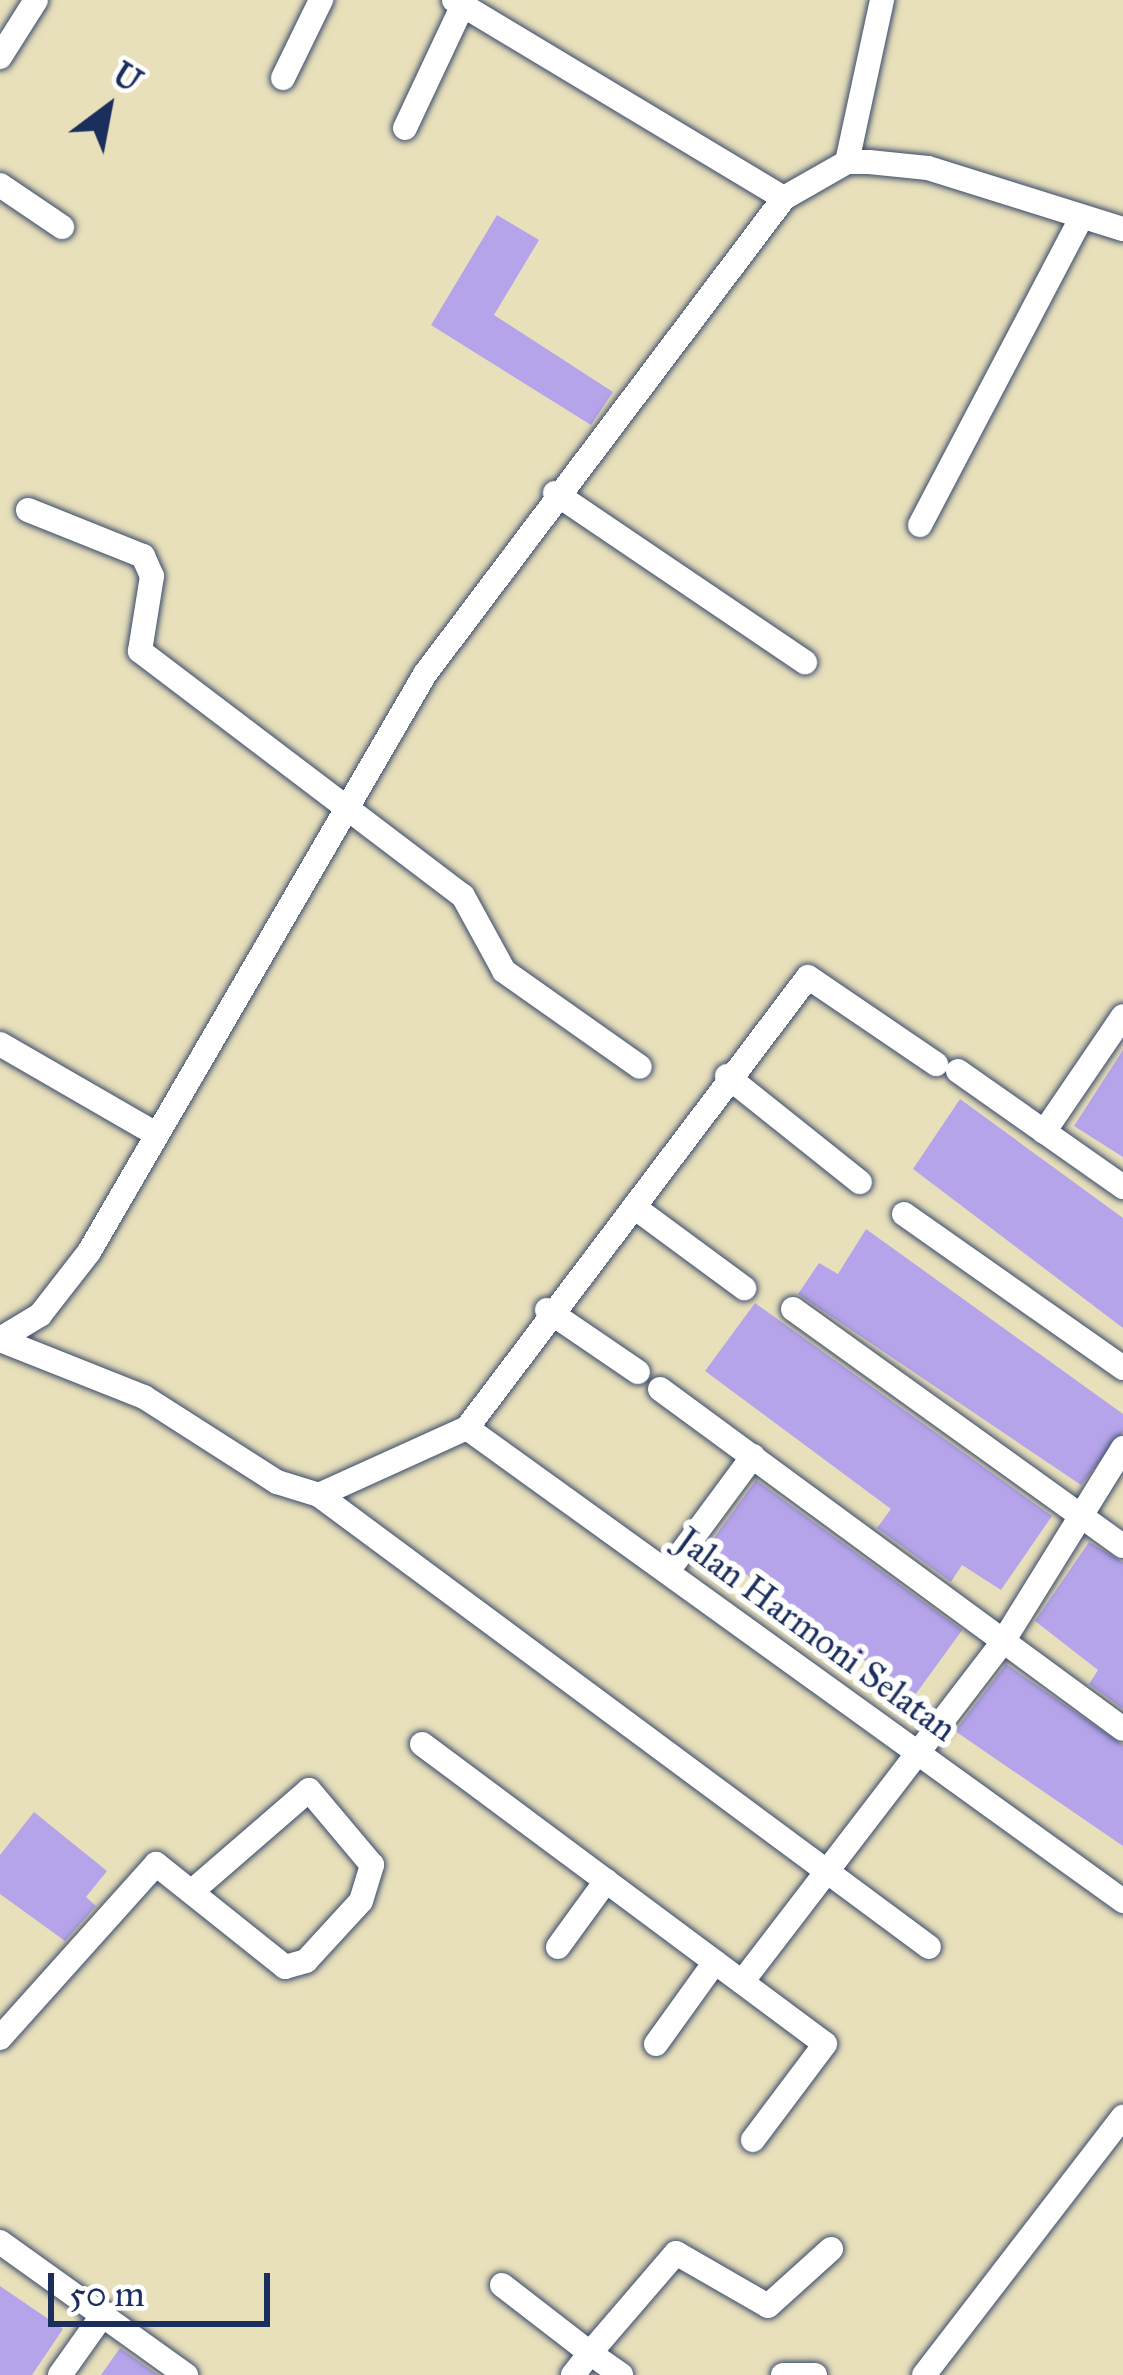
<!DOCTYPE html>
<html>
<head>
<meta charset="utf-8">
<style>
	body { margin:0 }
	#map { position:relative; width:1123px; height:2375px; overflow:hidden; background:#e8e0bb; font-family:"IM FELL Great Primer",serif }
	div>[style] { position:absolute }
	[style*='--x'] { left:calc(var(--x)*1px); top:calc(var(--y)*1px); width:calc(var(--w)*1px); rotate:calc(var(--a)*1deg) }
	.building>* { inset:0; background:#b6a4ea; transform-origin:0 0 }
	.roads { filter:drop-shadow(0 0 3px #3a4a6c) drop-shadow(0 0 3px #3a4a6c) }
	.street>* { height:24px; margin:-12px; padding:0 12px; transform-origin:12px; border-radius:12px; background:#fff }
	span { translate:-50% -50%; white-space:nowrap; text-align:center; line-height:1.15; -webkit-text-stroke:12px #fff; paint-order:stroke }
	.street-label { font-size:36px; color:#1b2f5e }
	.north { position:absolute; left:48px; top:48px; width:120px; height:120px; -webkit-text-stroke:9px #fff; paint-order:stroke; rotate:32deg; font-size:33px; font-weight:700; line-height:48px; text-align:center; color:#1b2f5e }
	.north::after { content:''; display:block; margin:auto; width:42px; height:54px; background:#1b2f5e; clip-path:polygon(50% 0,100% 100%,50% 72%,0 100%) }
	.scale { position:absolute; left:48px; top:2273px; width:222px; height:54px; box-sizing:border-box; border:6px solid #1b2f5e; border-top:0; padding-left:15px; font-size:36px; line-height:42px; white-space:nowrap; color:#1b2f5e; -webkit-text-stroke:9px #fff; paint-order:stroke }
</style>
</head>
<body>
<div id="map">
	<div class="building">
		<div style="clip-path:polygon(497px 215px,539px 240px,494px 315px,613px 392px,591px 425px,431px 325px)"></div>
		<div style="clip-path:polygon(1123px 1050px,1123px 1157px,1074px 1126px)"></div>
		<div style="clip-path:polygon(960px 1099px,1123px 1218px,1123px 1328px,913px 1169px)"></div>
		<div style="clip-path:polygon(866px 1229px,1123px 1414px,1123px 1432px,1081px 1485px,798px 1294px,819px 1263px,838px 1274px)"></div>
		<div style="clip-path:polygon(755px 1303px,1052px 1516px,1001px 1590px,962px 1565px,951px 1582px,877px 1528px,891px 1509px,705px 1371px)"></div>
		<div style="left:756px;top:1480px;width:255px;height:82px;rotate:36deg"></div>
		<div style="clip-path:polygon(1089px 1542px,1123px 1562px,1123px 1709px,1089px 1684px,1098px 1670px,1035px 1621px)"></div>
		<div style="clip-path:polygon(1006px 1664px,1123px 1745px,1123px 1846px,955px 1731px)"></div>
		<div style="clip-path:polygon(34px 1812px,107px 1871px,86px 1897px,96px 1906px,65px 1941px,0 1894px,0 1855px)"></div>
		<div style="clip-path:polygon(0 2286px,63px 2329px,32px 2375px,0 2375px)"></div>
		<div style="clip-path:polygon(120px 2348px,158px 2375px,101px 2375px)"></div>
	</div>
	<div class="roads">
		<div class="street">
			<div style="--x:454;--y:0;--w:385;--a:31"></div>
			<div style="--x:0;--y:57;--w:67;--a:-57.7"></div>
			<div style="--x:283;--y:78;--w:87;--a:-64"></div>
			<div style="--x:405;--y:128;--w:136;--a:-64.8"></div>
			<div style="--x:847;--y:162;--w:166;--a:-77.8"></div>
			<div style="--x:0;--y:185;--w:75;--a:34.1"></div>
			<div style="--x:555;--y:493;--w:302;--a:34.1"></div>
			<div style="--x:28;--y:510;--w:124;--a:21.8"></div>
			<div style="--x:143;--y:556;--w:22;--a:66"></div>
			<div style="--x:152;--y:576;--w:76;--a:99.1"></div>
			<div style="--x:140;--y:651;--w:405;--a:37.2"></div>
			<div style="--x:463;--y:896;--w:85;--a:61.3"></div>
			<div style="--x:504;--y:971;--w:166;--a:35.2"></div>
			<div style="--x:920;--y:525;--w:348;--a:-62.3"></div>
			<div style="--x:0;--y:1044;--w:178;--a:30"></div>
			<div style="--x:958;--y:1071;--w:202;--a:35.1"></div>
			<div style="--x:727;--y:1076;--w:170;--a:38.6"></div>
			<div style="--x:1044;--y:1132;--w:140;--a:-55.7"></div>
			<div style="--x:634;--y:1207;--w:137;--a:36.4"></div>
			<div style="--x:904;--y:1214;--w:268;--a:35.1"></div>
			<div style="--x:793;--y:1309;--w:406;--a:35.7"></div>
			<div style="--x:547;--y:1310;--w:110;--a:34.3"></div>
			<div style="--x:0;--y:1339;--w:47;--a:-31"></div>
			<div style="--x:40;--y:1315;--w:80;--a:-52.1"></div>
			<div style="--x:89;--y:1252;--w:669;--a:-59.83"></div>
			<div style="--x:425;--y:674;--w:596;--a:-52.98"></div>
			<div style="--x:784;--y:198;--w:73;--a:-29.7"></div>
			<div style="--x:847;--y:162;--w:22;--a:0"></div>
			<div style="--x:869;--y:162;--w:59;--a:5.8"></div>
			<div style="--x:928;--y:168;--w:204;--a:17.4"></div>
			<div style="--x:3;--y:1341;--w:152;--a:21.7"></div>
			<div style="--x:144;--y:1397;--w:158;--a:32.6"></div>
			<div style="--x:277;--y:1482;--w:44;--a:17.2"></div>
			<div style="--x:319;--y:1495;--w:759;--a:36.54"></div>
			<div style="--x:660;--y:1389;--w:574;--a:36.29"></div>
			<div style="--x:467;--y:1428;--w:809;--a:35.79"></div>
			<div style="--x:319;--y:1495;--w:162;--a:-24.4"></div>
			<div style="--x:467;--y:1428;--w:565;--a:-52.91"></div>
			<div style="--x:808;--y:977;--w:155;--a:34.2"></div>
			<div style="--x:668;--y:1571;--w:143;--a:-53.5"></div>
			<div style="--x:422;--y:1744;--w:502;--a:36.66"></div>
			<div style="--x:825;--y:2044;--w:120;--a:126.9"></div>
			<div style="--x:558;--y:1947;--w:82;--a:-54"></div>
			<div style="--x:742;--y:1982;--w:431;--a:-52.5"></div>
			<div style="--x:1004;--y:1640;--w:226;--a:-58.2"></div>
			<div style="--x:0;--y:2038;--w:234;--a:-48.1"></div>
			<div style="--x:156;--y:1864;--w:165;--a:38.6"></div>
			<div style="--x:285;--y:1967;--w:22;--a:-16"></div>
			<div style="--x:306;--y:1961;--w:81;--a:-47.5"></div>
			<div style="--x:361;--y:1901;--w:38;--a:-73"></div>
			<div style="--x:372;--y:1865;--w:98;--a:-130"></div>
			<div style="--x:309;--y:1790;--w:148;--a:139.1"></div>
			<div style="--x:656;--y:2044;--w:101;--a:-54.3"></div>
			<div style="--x:0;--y:2242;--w:229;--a:35.6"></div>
			<div style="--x:502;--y:2285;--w:111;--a:37.7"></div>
			<div style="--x:590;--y:2353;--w:132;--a:-49.3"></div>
			<div style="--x:676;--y:2253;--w:106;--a:29.9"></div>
			<div style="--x:768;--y:2306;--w:85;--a:-42.1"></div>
			<div style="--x:60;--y:2375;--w:76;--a:-54.6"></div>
			<div style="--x:573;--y:2375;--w:28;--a:-52"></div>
			<div style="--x:590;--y:2353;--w:38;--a:35"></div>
			<div style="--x:783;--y:2375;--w:32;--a:0"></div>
			<div style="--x:924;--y:2375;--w:326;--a:-52.4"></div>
		</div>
	</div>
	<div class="street-label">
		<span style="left:816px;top:1635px;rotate:36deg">Jalan Harmoni Selatan</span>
	</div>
	<div class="north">U</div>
	<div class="scale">50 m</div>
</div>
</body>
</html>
